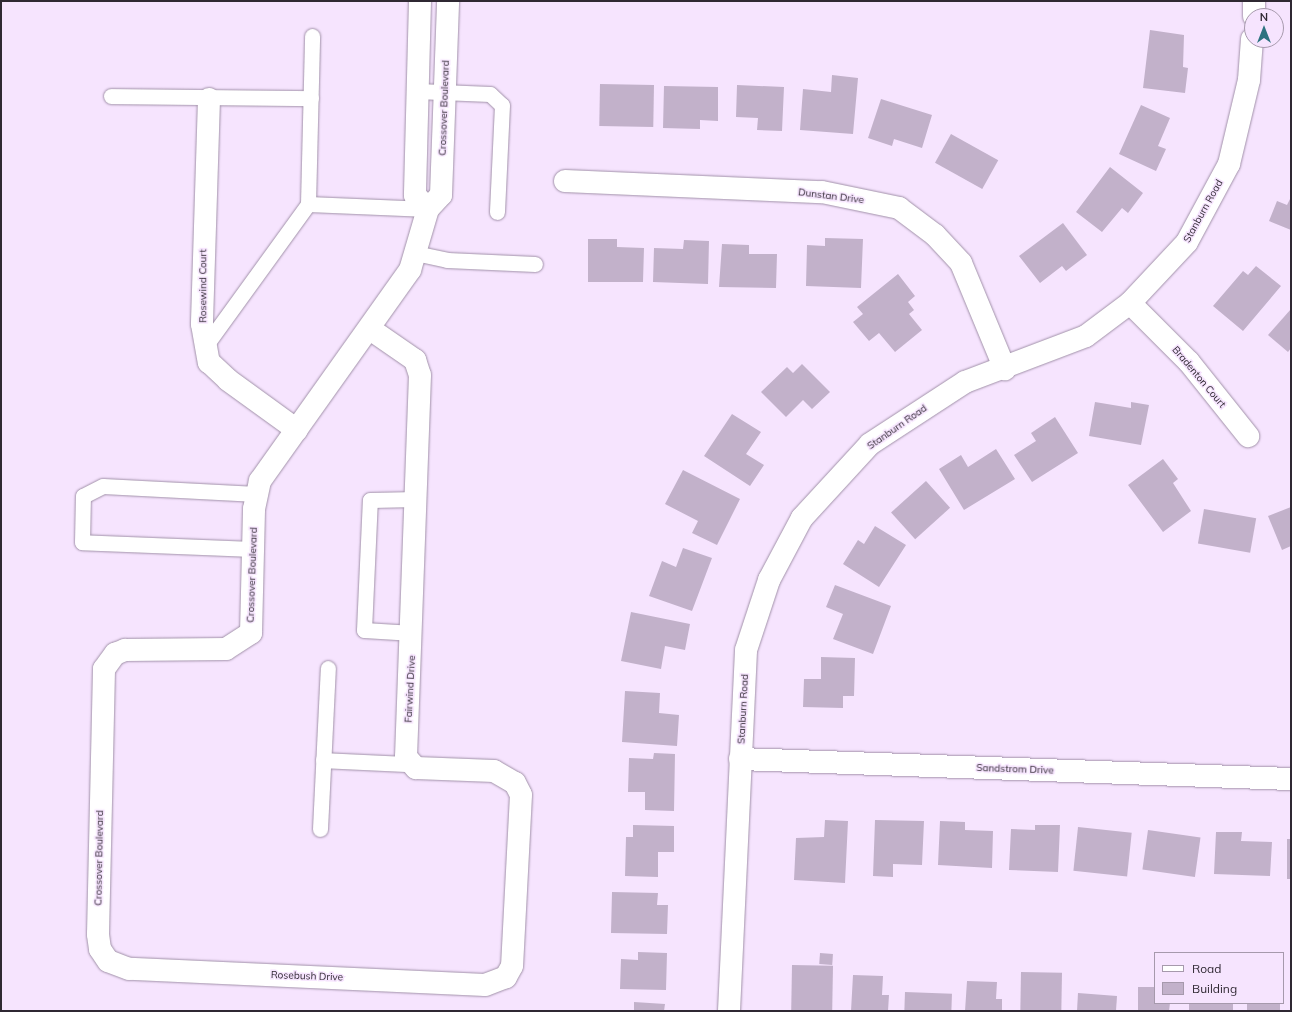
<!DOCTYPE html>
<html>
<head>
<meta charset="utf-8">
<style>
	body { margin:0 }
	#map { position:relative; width:1292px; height:1012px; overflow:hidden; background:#f6e4fe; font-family:Mulish,sans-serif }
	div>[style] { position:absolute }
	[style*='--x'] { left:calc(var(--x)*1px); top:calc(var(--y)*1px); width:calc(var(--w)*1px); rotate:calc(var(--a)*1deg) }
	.building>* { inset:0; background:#c2b1ca; transform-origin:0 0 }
	.roads { filter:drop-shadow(0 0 1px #a191a9) drop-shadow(0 0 1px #a191a9) }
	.service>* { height:15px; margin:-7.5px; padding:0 7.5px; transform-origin:7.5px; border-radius:7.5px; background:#fff }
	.minor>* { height:22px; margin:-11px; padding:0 11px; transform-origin:11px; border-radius:11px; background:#fff }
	span { translate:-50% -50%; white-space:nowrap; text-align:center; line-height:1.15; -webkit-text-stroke:3px #f6e4fe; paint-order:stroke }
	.street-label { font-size:10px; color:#2f2832 }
	.frame { position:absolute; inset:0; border:2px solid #2f2832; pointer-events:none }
	.legend { position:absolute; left:1154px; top:952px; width:130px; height:52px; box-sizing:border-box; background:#f6e4fe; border:1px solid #a699ac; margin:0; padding:5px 7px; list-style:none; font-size:12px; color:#2f2832 }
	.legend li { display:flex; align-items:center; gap:8px; height:20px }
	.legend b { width:20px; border:1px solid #a699ac }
	.north { position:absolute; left:1244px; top:8px; width:40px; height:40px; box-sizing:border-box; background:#f6e4fe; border:1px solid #a699ac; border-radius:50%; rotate:0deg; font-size:11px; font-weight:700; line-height:16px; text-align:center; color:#2f2832 }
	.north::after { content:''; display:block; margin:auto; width:14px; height:18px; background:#2d7380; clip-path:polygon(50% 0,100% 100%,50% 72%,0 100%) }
</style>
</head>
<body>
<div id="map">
	<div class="building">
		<div style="clip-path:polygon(1150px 30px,1184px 35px,1183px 67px,1188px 68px,1185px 93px,1143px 88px)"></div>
		<div style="clip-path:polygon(832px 75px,858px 78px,853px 134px,800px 130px,803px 89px,831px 92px)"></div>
		<div style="left:600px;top:84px;width:54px;height:42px;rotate:1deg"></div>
		<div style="clip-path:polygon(737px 85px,784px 87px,782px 131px,757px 130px,758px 118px,736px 117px)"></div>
		<div style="clip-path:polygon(664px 86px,718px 87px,718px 121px,700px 120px,700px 129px,663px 128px)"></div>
		<div style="clip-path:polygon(881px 99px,932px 115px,922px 148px,894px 139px,892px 146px,868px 138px)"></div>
		<div style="clip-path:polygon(1141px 105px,1170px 118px,1158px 146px,1166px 149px,1156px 171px,1119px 154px)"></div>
		<div style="left:951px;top:134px;width:54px;height:33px;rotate:29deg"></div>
		<div style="clip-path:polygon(1110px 167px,1143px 193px,1128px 213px,1122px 208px,1102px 232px,1076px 212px)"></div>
		<div style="clip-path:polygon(1291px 197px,1291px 230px,1269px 221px,1277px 201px,1287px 205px)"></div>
		<div style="clip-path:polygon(1063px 223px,1087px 255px,1066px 271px,1062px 266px,1040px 283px,1019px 256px)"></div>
		<div style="clip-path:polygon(825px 238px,863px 239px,861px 288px,806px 286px,807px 245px,825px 246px)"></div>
		<div style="clip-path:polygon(588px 239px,617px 239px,617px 247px,644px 248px,643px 282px,588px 282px)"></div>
		<div style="clip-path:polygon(684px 240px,709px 241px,708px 284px,653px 282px,654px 248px,683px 249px)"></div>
		<div style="clip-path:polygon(722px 244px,749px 245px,749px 254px,777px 254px,776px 288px,719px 287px)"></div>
		<div style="clip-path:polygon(1256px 266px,1281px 286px,1243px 331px,1213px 306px,1243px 271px,1248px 275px)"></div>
		<div style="clip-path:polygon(898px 274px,915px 296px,908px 302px,914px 310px,909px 314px,922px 330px,895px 352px,879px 333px,869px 341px,853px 322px,863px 314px,857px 307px)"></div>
		<div style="clip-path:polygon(1291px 309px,1291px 348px,1288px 352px,1268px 335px)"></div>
		<div style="clip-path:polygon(802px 364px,830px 392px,812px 409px,803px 400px,786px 417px,761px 392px,787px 367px,793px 373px)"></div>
		<div style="clip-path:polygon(1095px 402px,1131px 408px,1131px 402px,1149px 405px,1141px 445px,1089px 436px)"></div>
		<div style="clip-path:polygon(732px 414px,761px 432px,746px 454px,764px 465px,750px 486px,704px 456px)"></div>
		<div style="clip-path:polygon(1055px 417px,1078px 453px,1032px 482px,1014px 455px,1036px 441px,1031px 433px)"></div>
		<div style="clip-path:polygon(996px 449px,1015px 479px,964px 510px,939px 469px,961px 455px,968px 467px)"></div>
		<div style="clip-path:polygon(1163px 459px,1178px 479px,1173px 483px,1191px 511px,1163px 532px,1128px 485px)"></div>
		<div style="clip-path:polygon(683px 470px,740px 499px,717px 545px,692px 533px,698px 521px,665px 504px)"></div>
		<div style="left:926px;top:481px;width:36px;height:47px;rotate:48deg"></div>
		<div style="clip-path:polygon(1291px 507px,1291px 546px,1282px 550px,1268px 516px)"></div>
		<div style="left:1204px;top:509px;width:53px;height:35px;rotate:10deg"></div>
		<div style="clip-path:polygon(875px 526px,906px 545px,879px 587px,843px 564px,858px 540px,864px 544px)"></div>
		<div style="clip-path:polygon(683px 548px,712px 558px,692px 611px,649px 596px,662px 561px,676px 567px)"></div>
		<div style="clip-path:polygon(835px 585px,891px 606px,873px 654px,833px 639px,843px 614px,826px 607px)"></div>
		<div style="clip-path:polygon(631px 612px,690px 624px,685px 650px,665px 646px,661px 669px,621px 661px)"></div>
		<div style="clip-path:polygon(821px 657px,855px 658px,854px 696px,843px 696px,843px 708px,803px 707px,804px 679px,821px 679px)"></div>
		<div style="clip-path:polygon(625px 691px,660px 693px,659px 713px,679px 715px,677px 746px,622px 742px)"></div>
		<div style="clip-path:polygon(654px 753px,675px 754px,674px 811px,645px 810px,645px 792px,628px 792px,629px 758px,653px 759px)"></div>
		<div style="clip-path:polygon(825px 820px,848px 821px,845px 883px,794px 880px,796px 838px,824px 837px)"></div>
		<div style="clip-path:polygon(875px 820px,924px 821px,922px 865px,893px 864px,893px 877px,873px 876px)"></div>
		<div style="clip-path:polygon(940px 821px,965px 822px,965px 830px,993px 831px,992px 868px,938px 865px)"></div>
		<div style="clip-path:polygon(633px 825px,674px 826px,674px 852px,658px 852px,658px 877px,625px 876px,626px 837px,633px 837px)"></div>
		<div style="clip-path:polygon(1035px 825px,1060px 825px,1058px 872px,1009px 870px,1011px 829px,1035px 830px)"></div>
		<div style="left:1078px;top:827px;width:54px;height:44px;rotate:6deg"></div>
		<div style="left:1148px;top:830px;width:53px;height:40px;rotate:8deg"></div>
		<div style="clip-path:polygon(1216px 832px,1242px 832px,1241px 841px,1272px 842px,1270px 876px,1214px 874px)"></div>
		<div style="left:1287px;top:839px;width:4px;height:40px"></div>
		<div style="clip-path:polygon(612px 892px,658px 893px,657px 905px,668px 905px,667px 934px,611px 933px)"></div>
		<div style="clip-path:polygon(638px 952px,667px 953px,666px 990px,620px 989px,621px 959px,638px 960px)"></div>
		<div style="left:820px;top:953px;width:13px;height:11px;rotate:4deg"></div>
		<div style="left:792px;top:965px;width:41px;height:46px;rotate:1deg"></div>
		<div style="left:1021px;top:972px;width:41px;height:39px;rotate:1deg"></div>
		<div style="clip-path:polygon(853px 975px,883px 976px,882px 995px,889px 995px,888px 1011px,851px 1011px)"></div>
		<div style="clip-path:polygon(967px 981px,997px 982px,996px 999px,1002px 999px,1002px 1011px,965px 1011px)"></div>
		<div style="clip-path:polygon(1138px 987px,1155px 987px,1155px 1003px,1170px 1003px,1169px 1011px,1138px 1011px)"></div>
		<div style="left:905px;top:992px;width:47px;height:19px;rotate:2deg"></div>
		<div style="clip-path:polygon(1078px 993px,1117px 996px,1116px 1011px,1077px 1011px)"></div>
		<div style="clip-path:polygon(634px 1002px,665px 1004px,664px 1011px,634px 1011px)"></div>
		<div style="left:1189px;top:1003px;width:44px;height:8px"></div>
		<div style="left:1247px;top:1003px;width:33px;height:8px"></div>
	</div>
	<div class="roads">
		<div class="service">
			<div style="--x:417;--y:91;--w:73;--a:2.4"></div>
			<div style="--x:490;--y:94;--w:16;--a:43"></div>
			<div style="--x:502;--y:105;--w:107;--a:92.7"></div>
			<div style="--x:111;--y:96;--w:200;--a:0.6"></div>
			<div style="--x:308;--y:204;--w:120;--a:2.4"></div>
			<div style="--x:415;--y:253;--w:33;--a:12"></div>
			<div style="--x:447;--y:260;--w:88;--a:2.6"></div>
			<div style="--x:206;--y:345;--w:174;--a:-54.1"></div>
			<div style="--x:308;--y:204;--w:168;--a:-88.6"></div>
			<div style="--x:253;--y:549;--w:171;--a:-177.7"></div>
			<div style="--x:82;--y:542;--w:46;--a:-88.8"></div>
			<div style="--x:83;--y:496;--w:22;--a:-27"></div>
			<div style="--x:103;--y:486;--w:154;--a:3"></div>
			<div style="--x:413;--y:633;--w:49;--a:-176.5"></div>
			<div style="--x:364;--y:630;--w:130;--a:-87.4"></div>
			<div style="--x:370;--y:500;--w:47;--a:-1.2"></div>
			<div style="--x:323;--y:760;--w:86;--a:2.7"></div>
			<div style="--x:320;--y:829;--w:161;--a:-87.2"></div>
		</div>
		<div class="minor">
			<div style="--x:420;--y:1;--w:194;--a:91.5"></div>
			<div style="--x:415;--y:195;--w:19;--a:47"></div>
			<div style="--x:1254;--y:16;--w:15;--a:-90"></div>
			<div style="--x:209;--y:99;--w:225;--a:91.8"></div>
			<div style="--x:202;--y:324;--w:39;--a:80"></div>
			<div style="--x:209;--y:362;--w:26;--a:43"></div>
			<div style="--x:228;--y:380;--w:85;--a:35.9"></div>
			<div style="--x:565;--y:181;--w:257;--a:2.5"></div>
			<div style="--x:822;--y:192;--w:79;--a:11.7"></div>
			<div style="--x:899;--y:208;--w:45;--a:36.9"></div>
			<div style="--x:935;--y:235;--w:38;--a:47"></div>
			<div style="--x:961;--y:263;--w:115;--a:67.5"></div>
			<div style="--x:1130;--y:303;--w:83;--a:45"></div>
			<div style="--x:1189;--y:362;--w:95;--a:51.4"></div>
			<div style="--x:370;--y:329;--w:55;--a:34.6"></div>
			<div style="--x:415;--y:360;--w:16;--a:72"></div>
			<div style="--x:420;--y:375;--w:382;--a:92.1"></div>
			<div style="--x:406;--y:757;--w:15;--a:48"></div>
			<div style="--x:416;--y:768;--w:78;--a:2.2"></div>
			<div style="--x:494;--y:771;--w:24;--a:30"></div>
			<div style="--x:515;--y:783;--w:13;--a:63"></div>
			<div style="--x:521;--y:795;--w:171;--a:93"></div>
			<div style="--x:512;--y:966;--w:13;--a:119"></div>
			<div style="--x:506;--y:977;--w:22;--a:159"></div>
			<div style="--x:485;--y:985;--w:356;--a:-177.4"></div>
			<div style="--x:129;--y:969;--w:22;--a:-159"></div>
			<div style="--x:108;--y:961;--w:14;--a:-124"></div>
			<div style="--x:100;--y:949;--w:15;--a:-98"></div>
			<div style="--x:98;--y:934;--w:265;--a:-88.7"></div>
			<div style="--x:104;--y:669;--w:19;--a:-54"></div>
			<div style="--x:115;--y:654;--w:11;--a:-22"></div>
			<div style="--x:125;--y:650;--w:101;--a:-0.6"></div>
			<div style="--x:226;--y:649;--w:30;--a:-33"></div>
			<div style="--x:251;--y:633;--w:124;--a:-88.6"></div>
			<div style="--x:254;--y:509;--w:29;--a:-78"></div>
			<div style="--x:260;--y:481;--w:259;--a:-54.6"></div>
			<div style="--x:410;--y:270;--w:64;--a:-73.6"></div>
			<div style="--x:428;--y:209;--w:19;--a:-47"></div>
			<div style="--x:441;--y:195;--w:194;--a:-87.9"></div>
			<div style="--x:740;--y:759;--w:551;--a:2.08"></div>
			<div style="--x:729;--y:1011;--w:361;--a:-87.3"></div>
			<div style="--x:746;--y:650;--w:74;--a:-71.8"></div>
			<div style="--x:769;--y:580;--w:70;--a:-62"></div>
			<div style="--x:802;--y:518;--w:100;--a:-47.4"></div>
			<div style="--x:870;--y:444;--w:113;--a:-33.1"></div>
			<div style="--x:965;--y:382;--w:129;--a:-20.8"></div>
			<div style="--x:1086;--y:336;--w:55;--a:-36.9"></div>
			<div style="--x:1130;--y:303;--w:83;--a:-46.9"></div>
			<div style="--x:1187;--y:242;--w:89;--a:-61.7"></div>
			<div style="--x:1229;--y:164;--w:86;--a:-76.6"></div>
			<div style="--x:1249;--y:80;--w:41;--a:-85.8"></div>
		</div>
	</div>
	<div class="street-label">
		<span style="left:444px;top:108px;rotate:-88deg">Crossover Boulevard</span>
		<span style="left:831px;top:196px;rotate:7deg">Dunstan Drive</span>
		<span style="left:1203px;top:211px;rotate:-61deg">Stanburn Road</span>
		<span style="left:203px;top:286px;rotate:-90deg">Rosewind Court</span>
		<span style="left:1199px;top:377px;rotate:50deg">Bradenton Court</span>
		<span style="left:897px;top:427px;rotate:-35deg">Stanburn Road</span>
		<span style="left:252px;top:575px;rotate:-88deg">Crossover Boulevard</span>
		<span style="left:410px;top:689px;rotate:-87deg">Fairwind Drive</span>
		<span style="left:743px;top:709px;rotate:-87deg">Stanburn Road</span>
		<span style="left:1015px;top:769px;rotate:2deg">Sandstrom Drive</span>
		<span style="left:99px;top:858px;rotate:-89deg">Crossover Boulevard</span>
		<span style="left:307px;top:976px;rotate:2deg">Rosebush Drive</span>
	</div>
	<div class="frame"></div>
	<ul class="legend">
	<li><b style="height:5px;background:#fff"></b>Road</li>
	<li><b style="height:11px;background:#c2b1ca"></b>Building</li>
	</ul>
	<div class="north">N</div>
</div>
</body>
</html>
